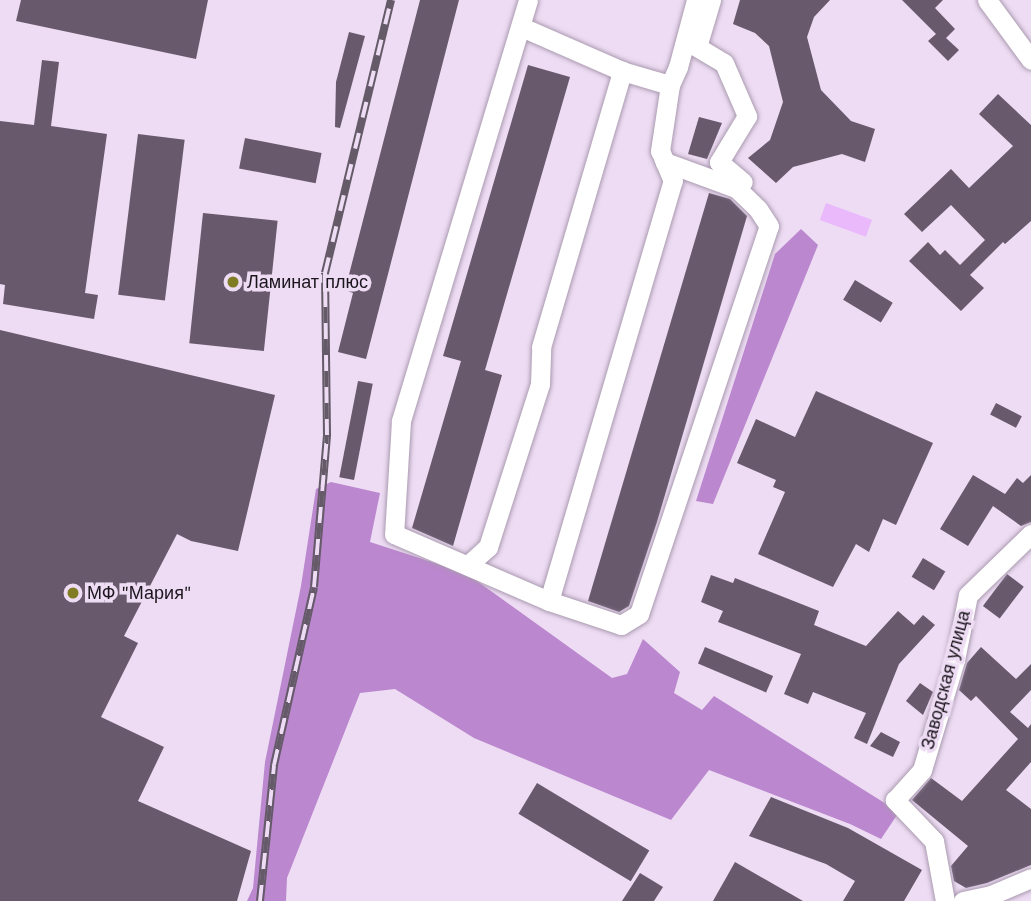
<!DOCTYPE html>
<html>
<head>
<meta charset="utf-8">
<style>
	body { margin:0 }
	#map { position:relative; width:1031px; height:901px; overflow:hidden; background:#eddcf3; font-family:"Work Sans",sans-serif }
	div>[style] { position:absolute }
	[style*='--x'] { left:calc(var(--x)*1px); top:calc(var(--y)*1px); width:calc(var(--w)*1px); rotate:calc(var(--a)*1deg) }
	.green>* { inset:0; background:#eab9fc; transform-origin:0 0 }
	.forest>* { inset:0; background:#bb87ce }
	.building>* { inset:0; background:#68596d; transform-origin:0 0 }
	.roads { filter:drop-shadow(0 0 2px #aa9ab0) drop-shadow(0 0 2px #aa9ab0) }
	.minor>* { height:19px; margin:-9.5px; padding:0 9.5px; transform-origin:9.5px; border-radius:9.5px; background:#fff }
	.rail>* { height:8px; margin-top:-4px; transform-origin:0; background:repeating-linear-gradient(90deg,#eddcf3 0 16px,#645a68 0 32px); box-sizing:border-box; border-block:2px solid #645a68 }
	.dots>* { width:19px; height:19px; translate:-50% -50%; box-sizing:border-box; border:4px solid #eddcf3; border-radius:50% }
	span { translate:-50% -50%; white-space:nowrap; text-align:center; line-height:1.15; -webkit-text-stroke:7px #eddcf3; paint-order:stroke }
	.poi-label { font-size:18px; color:#1b151d }
	.left { translate:0 -50%; text-align:left }
	.street-label { font-size:18px; color:#1b151d }
</style>
</head>
<body>
<div id="map">
	<div class="green">
		<div style="left:826px;top:203px;width:49px;height:18px;rotate:20deg"></div>
	</div>
	<div class="forest">
		<div style="clip-path:polygon(801px 229px,818px 245px,713px 504px,696px 501px,775px 254px)"></div>
		<div style="clip-path:polygon(331px 482px,380px 493px,370px 542px,466px 573px,612px 678px,627px 674px,643px 639px,680px 672px,674px 693px,702px 710px,714px 696px,899px 812px,881px 839px,850px 824px,709px 770px,671px 820px,474px 738px,395px 689px,360px 693px,287px 878px,286px 901px,247px 901px,253px 888px,265px 762px,301px 586px,316px 489px)"></div>
	</div>
	<div class="building">
		<div style="clip-path:polygon(21px 0,208px 0,196px 59px,16px 21px)"></div>
		<div style="clip-path:polygon(420px 0,459px 0,366px 359px,338px 352px,353px 293px,345px 290px)"></div>
		<div style="clip-path:polygon(740px 0,830px 0,814px 17px,807px 37px,821px 90px,851px 121px,875px 129px,865px 162px,842px 154px,793px 167px,776px 183px,748px 158px,770px 140px,783px 102px,769px 46px,755px 33px,733px 24px)"></div>
		<div style="clip-path:polygon(902px 0,943px 0,935px 8px,955px 29px,946px 38px,959px 50px,948px 61px,928px 41px,936px 34px)"></div>
		<div style="clip-path:polygon(349px 32px,365px 36px,340px 128px,335px 127px,336px 82px)"></div>
		<div style="clip-path:polygon(42px 60px,59px 62px,51px 126px,107px 134px,85px 293px,98px 295px,94px 319px,3px 304px,5px 285px,0 284px,0 121px,34px 125px)"></div>
		<div style="clip-path:polygon(528px 65px,570px 77px,485px 370px,502px 375px,453px 546px,412px 528px,461px 361px,443px 356px)"></div>
		<div style="clip-path:polygon(998px 94px,1031px 125px,1031px 221px,1005px 244px,1003px 242px,970px 275px,984px 288px,961px 311px,909px 261px,928px 242px,940px 255px,945px 250px,960px 265px,985px 240px,951px 205px,922px 232px,904px 214px,951px 169px,969px 188px,1013px 146px,979px 114px)"></div>
		<div style="clip-path:polygon(699px 117px,722px 123px,707px 159px,688px 154px)"></div>
		<div style="left:138px;top:134px;width:47px;height:162px;rotate:7deg"></div>
		<div style="left:245px;top:138px;width:78px;height:31px;rotate:11deg"></div>
		<div style="clip-path:polygon(709px 193px,730px 199px,747px 216px,657px 522px,629px 606px,619px 612px,588px 601px)"></div>
		<div style="left:203px;top:213px;width:75px;height:131px;rotate:6deg"></div>
		<div style="left:855px;top:280px;width:44px;height:23px;rotate:31deg"></div>
		<div style="clip-path:polygon(0 330px,275px 395px,238px 551px,191px 541px,177px 534px,124px 636px,138px 643px,101px 717px,164px 747px,138px 801px,251px 851px,237px 901px,0 901px)"></div>
		<div style="left:358px;top:381px;width:15px;height:98px;rotate:11deg"></div>
		<div style="clip-path:polygon(816px 391px,933px 443px,896px 525px,883px 519px,869px 552px,856px 544px,833px 587px,758px 554px,785px 492px,773px 487px,776px 480px,737px 463px,756px 419px,795px 437px)"></div>
		<div style="left:996px;top:403px;width:29px;height:13px;rotate:27deg"></div>
		<div style="clip-path:polygon(973px 475px,1005px 494px,1017px 478px,1023px 483px,1031px 475px,1031px 522px,1021px 526px,993px 506px,968px 546px,940px 529px)"></div>
		<div style="left:923px;top:558px;width:26px;height:22px;rotate:31deg"></div>
		<div style="left:1007px;top:574px;width:21px;height:40px;rotate:37deg"></div>
		<div style="clip-path:polygon(711px 575px,733px 583px,735px 578px,819px 611px,814px 625px,866px 646px,898px 611px,914px 625px,923px 615px,935px 625px,899px 664px,867px 744px,854px 738px,866px 713px,813px 692px,808px 704px,784px 694px,801px 654px,718px 622px,723px 611px,701px 602px)"></div>
		<div style="left:705px;top:647px;width:74px;height:18px;rotate:23deg"></div>
		<div style="clip-path:polygon(981px 647px,1016px 679px,1031px 664px,1031px 690px,1010px 712px,1028px 728px,1031px 724px,1031px 762px,1006px 790px,1031px 809px,1031px 865px,987px 883px,966px 888px,954px 881px,951px 866px,968px 846px,912px 800px,931px 778px,962px 801px,1018px 739px,976px 696px,971px 701px,959px 690px,967px 663px)"></div>
		<div style="clip-path:polygon(920px 683px,933px 692px,923px 715px,906px 701px)"></div>
		<div style="clip-path:polygon(881px 732px,900px 742px,893px 757px,870px 746px)"></div>
		<div style="left:537px;top:783px;width:131px;height:36px;rotate:31deg"></div>
		<div style="clip-path:polygon(771px 797px,848px 828px,922px 870px,904px 901px,843px 901px,855px 881px,826px 864px,749px 836px)"></div>
		<div style="clip-path:polygon(735px 862px,803px 901px,713px 901px)"></div>
		<div style="clip-path:polygon(640px 873px,663px 887px,654px 901px,622px 901px)"></div>
	</div>
	<div class="roads">
		<div class="minor">
			<div style="--x:528;--y:0;--w:440;--a:106.8"></div>
			<div style="--x:401;--y:421;--w:113;--a:93.5"></div>
			<div style="--x:394;--y:534;--w:169;--a:23.4"></div>
			<div style="--x:549;--y:601;--w:438;--a:-73.6"></div>
			<div style="--x:673;--y:181;--w:33;--a:-113"></div>
			<div style="--x:660;--y:151;--w:67;--a:-81.4"></div>
			<div style="--x:670;--y:85;--w:20;--a:-66"></div>
			<div style="--x:678;--y:67;--w:69;--a:-75"></div>
			<div style="--x:711;--y:0;--w:49;--a:106.6"></div>
			<div style="--x:697;--y:47;--w:31;--a:31"></div>
			<div style="--x:724;--y:63;--w:58;--a:66.5"></div>
			<div style="--x:747;--y:116;--w:54;--a:121.3"></div>
			<div style="--x:719;--y:162;--w:31;--a:40"></div>
			<div style="--x:987;--y:0;--w:74;--a:53.7"></div>
			<div style="--x:622;--y:71;--w:50;--a:16.3"></div>
			<div style="--x:468;--y:565;--w:27;--a:-42"></div>
			<div style="--x:488;--y:547;--w:171;--a:-72.3"></div>
			<div style="--x:540;--y:384;--w:37;--a:-88"></div>
			<div style="--x:541;--y:347;--w:288;--a:-73.6"></div>
			<div style="--x:622;--y:71;--w:109;--a:-156.3"></div>
			<div style="--x:549;--y:601;--w:76;--a:18.4"></div>
			<div style="--x:621;--y:625;--w:21;--a:-31"></div>
			<div style="--x:639;--y:614;--w:409;--a:-71.5"></div>
			<div style="--x:769;--y:226;--w:20;--a:-123"></div>
			<div style="--x:758;--y:209;--w:30;--a:-136"></div>
			<div style="--x:736;--y:188;--w:76;--a:-159.9"></div>
			<div style="--x:945;--y:901;--w:61;--a:-100.4"></div>
			<div style="--x:934;--y:841;--w:57;--a:-133.6"></div>
			<div style="--x:895;--y:800;--w:40;--a:-48"></div>
			<div style="--x:922;--y:770;--w:115;--a:-73.3"></div>
			<div style="--x:955;--y:660;--w:66;--a:-78.7"></div>
			<div style="--x:968;--y:595;--w:88;--a:-44.1"></div>
			<div style="--x:963;--y:901;--w:29;--a:-12"></div>
			<div style="--x:991;--y:895;--w:43;--a:-23"></div>
		</div>
	</div>
	<div class="rail">
		<div style="--x:260;--y:901;--w:137;--a:-84.1"></div>
		<div style="--x:274;--y:765;--w:182;--a:-77.3"></div>
		<div style="--x:314;--y:587;--w:153;--a:-85.1"></div>
		<div style="--x:327;--y:435;--w:162;--a:-90.7"></div>
		<div style="--x:325;--y:273;--w:281;--a:-76.4"></div>
	</div>
	<div class="dots">
		<div style="left:233px;top:282px;background:#807c24"></div>
		<div style="left:73px;top:593px;background:#807c24"></div>
	</div>
	<div class="poi-label">
		<span class="left" style="left:247px;top:282px">Ламинат плюс</span>
		<span class="left" style="left:87px;top:593px">МФ "Мария"</span>
	</div>
	<div class="street-label">
		<span style="left:946px;top:680px;rotate:-75deg">Заводская улица</span>
	</div>
</div>
</body>
</html>
